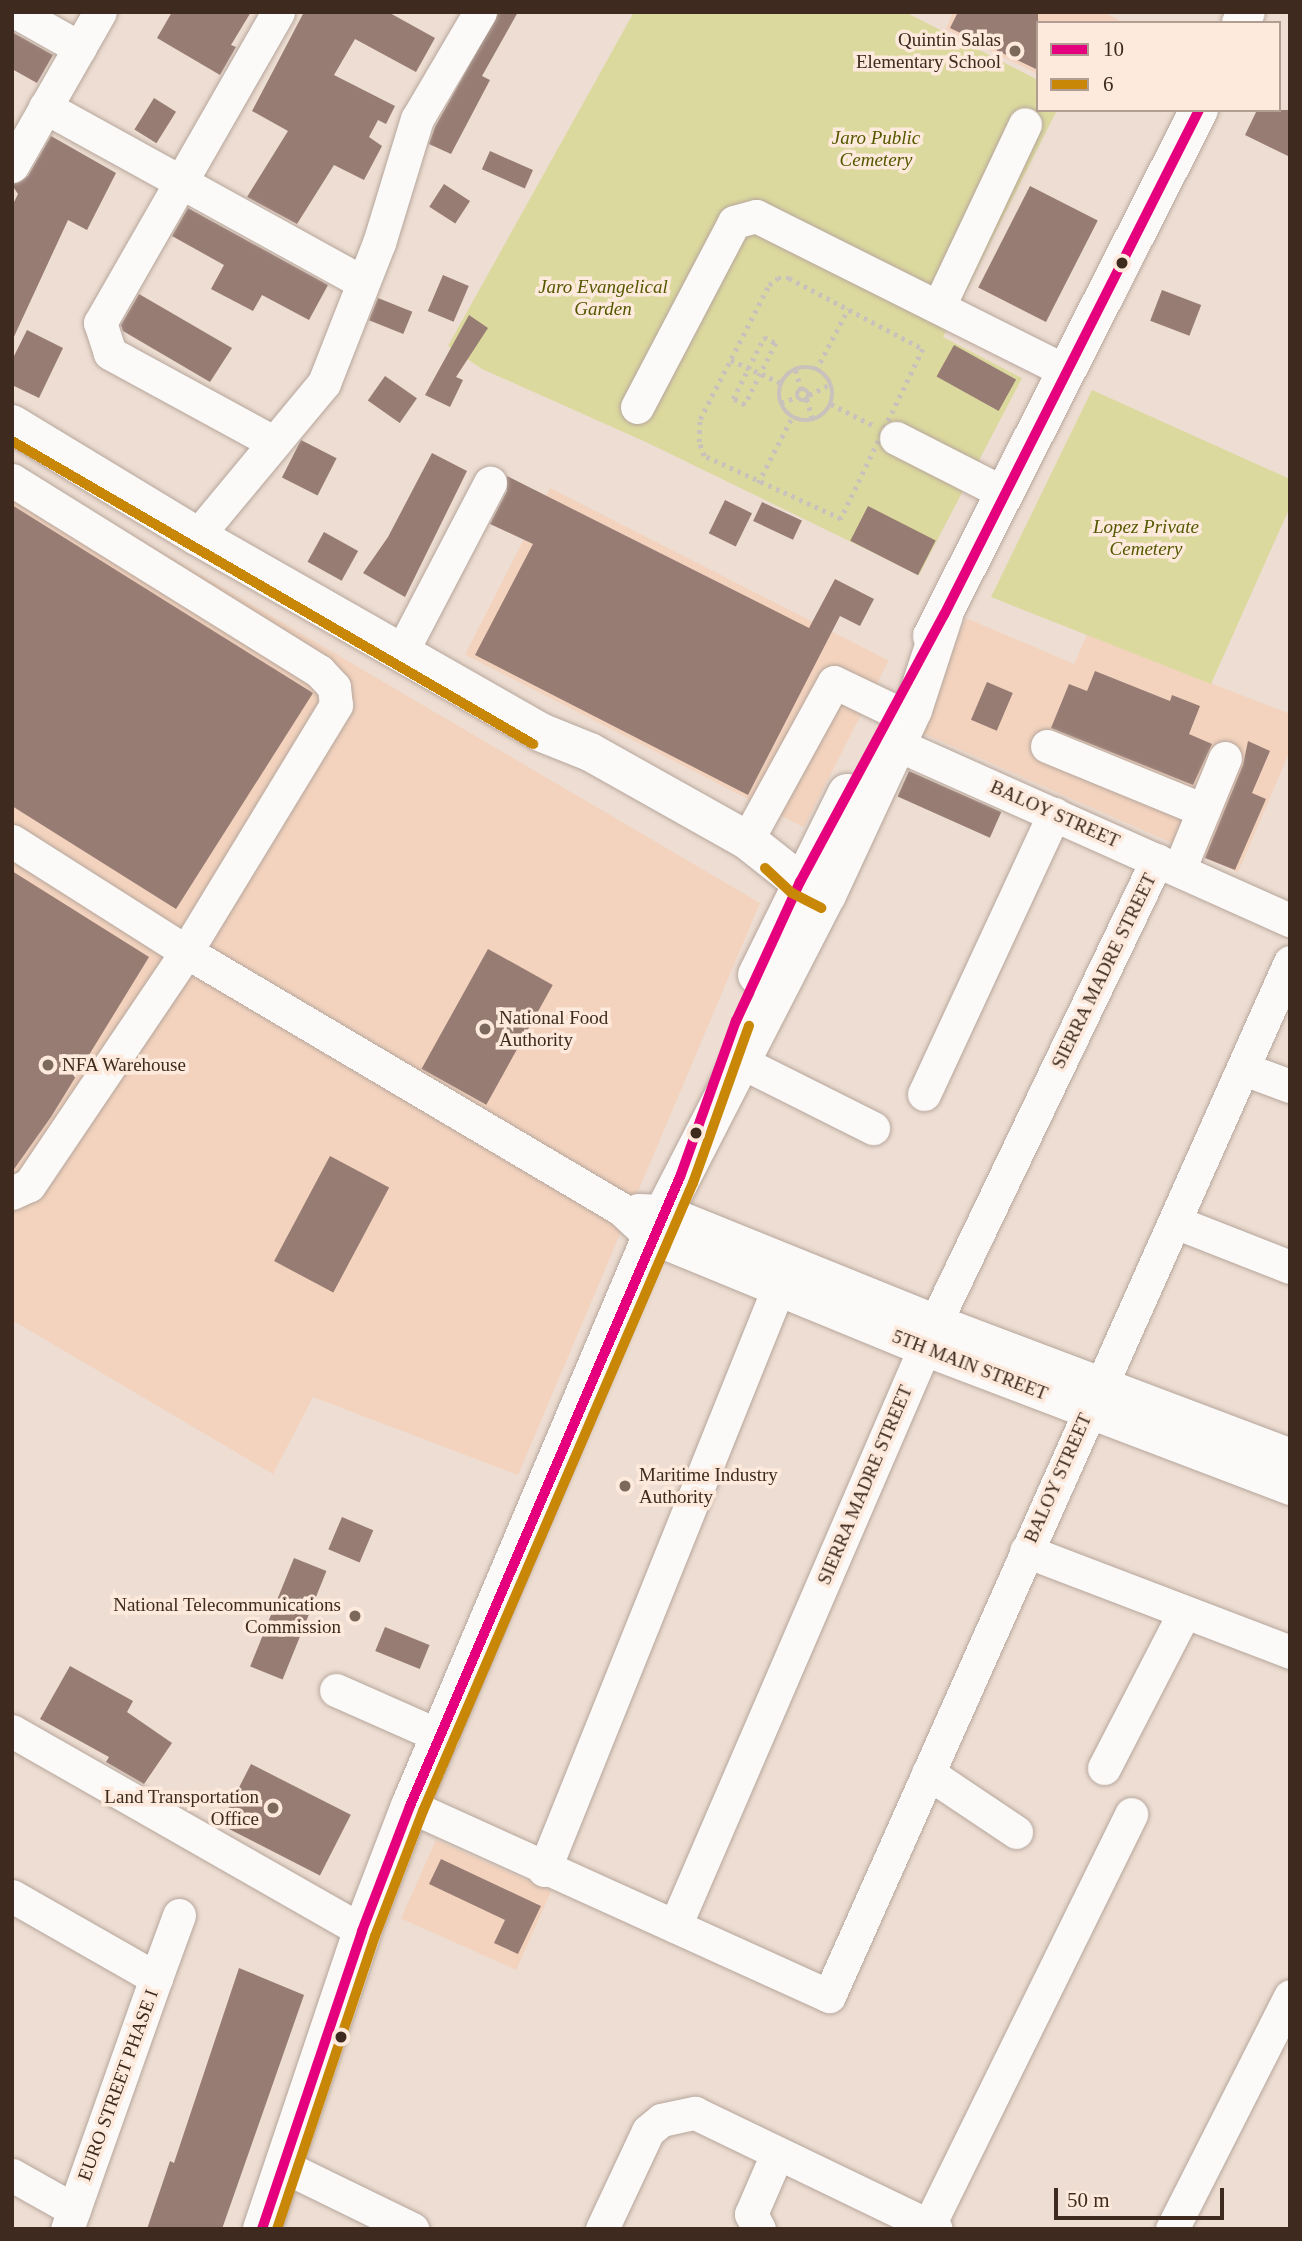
<!DOCTYPE html>
<html>
<head>
<meta charset="utf-8">
<style>
	body { margin:0 }
	#map { position:relative; width:1302px; height:2241px; overflow:hidden; background:#edddd2; font-family:Georgia,serif }
	div>[style] { position:absolute }
	[style*='--x'] { left:calc(var(--x)*1px); top:calc(var(--y)*1px); width:calc(var(--w)*1px); rotate:calc(var(--a)*1deg) }
	.built>* { inset:0; background:#f3d3be; transform-origin:0 0 }
	.green>* { inset:0; background:#dcd99e }
	.building>* { inset:0; background:#977c74; transform-origin:0 0 }
	.path>* { height:4.5px; margin-top:-2.25px; transform-origin:0; background:repeating-linear-gradient(90deg,#c8c1bc 0 3.5px,transparent 0 8.5px) }
	.path>.ring { margin:-2.25px; padding:0; box-sizing:content-box; background:none; border:4.5px solid #c8c1bc; border-radius:50% }
	.roads { filter:drop-shadow(0 0 2px #b6a69c) drop-shadow(0 0 2px #b6a69c) }
	.minor>* { height:33px; margin:-16.5px; padding:0 16.5px; transform-origin:16.5px; border-radius:16.5px; background:#fcfaf8 }
	.major>* { height:38px; margin:-19px; padding:0 19px; transform-origin:19px; border-radius:19px; background:#fcfaf8 }
	.bus-1>* { height:10px; margin:-5px; padding:0 5px; transform-origin:5px; border-radius:5px; background:#e5007d }
	.bus-2>* { height:10px; margin:-5px; padding:0 5px; transform-origin:5px; border-radius:5px; background:#c98708 }
	.dots>* { width:19px; height:19px; translate:-50% -50%; box-sizing:border-box; border:4px solid #fee9dd; border-radius:50% }
	span { translate:-50% -50%; white-space:nowrap; text-align:center; line-height:1.15; -webkit-text-stroke:7px #fee9dd; paint-order:stroke }
	.poi-label { font-size:19px; color:#3e2a1e }
	.right { translate:-100% -50%; text-align:right }
	.left { translate:0 -50%; text-align:left }
	.park-label { font-size:19px; color:#545900; font-style:italic }
	.street-label { font-size:19px; color:#3e2a1e }
	.frame { position:absolute; inset:0; border:14px solid #3e2a1e; pointer-events:none }
	.legend { position:absolute; left:1036px; top:21px; width:245px; height:91px; box-sizing:border-box; background:#fee9dd; border:2px solid #b19d91; margin:0; padding:9px 12px; list-style:none; font-size:21px; color:#3e2a1e }
	.legend li { display:flex; align-items:center; gap:14px; height:35px }
	.legend b { width:35px; border:2px solid #b19d91 }
	.scale { position:absolute; left:1054px; top:2188px; width:170px; height:32px; box-sizing:border-box; border:4px solid #3e2a1e; border-top:0; padding-left:9px; font-size:21px; line-height:24px; white-space:nowrap; color:#3e2a1e; -webkit-text-stroke:5px #fee9dd; paint-order:stroke }
</style>
</head>
<body>
<div id="map">
	<div class="built">
		<div style="clip-path:polygon(953px 12px,1104px 12px,1124px 23px,1038px 23px,1038px 74px,946px 29px)"></div>
		<div style="clip-path:polygon(12px 464px,760px 903px,518px 1475px,313px 1397px,273px 1474px,12px 1320px)"></div>
		<div style="left:550px;top:488px;width:380px;height:187px;rotate:27deg"></div>
		<div style="clip-path:polygon(966px 618px,1074px 664px,1087px 635px,1290px 714px,1290px 751px,1238px 872px,918px 731px)"></div>
		<div style="left:436px;top:1840px;width:126px;height:86px;rotate:24deg"></div>
	</div>
	<div class="green">
		<div style="clip-path:polygon(634px 12px,905px 12px,1038px 80px,1038px 110px,1057px 110px,943px 337px,1022px 378px,919px 575px,648px 443px,482px 369px,448px 346px)"></div>
		<div style="clip-path:polygon(1092px 390px,1290px 479px,1290px 507px,1211px 684px,991px 597px)"></div>
	</div>
	<div class="building">
		<div style="clip-path:polygon(172px 12px,251px 12px,231px 45px,236px 47px,220px 75px,157px 38px)"></div>
		<div style="clip-path:polygon(304px 12px,388px 12px,435px 38px,416px 72px,355px 39px,334px 75px,395px 106px,386px 124px,378px 120px,369px 137px,382px 146px,364px 180px,334px 165px,297px 224px,247px 197px,288px 131px,252px 111px)"></div>
		<div style="clip-path:polygon(499px 12px,518px 12px,482px 76px,490px 80px,451px 154px,429px 144px,435px 127px)"></div>
		<div style="clip-path:polygon(958px 12px,1038px 12px,1038px 70px,950px 28px)"></div>
		<div style="clip-path:polygon(12px 32px,53px 55px,37px 83px,12px 69px)"></div>
		<div style="left:154px;top:98px;width:26px;height:37px;rotate:32deg"></div>
		<div style="clip-path:polygon(1257px 110px,1290px 110px,1290px 157px,1245px 135px)"></div>
		<div style="clip-path:polygon(51px 136px,116px 173px,87px 230px,68px 220px,12px 341px,12px 206px,18px 194px,12px 185px,28px 176px)"></div>
		<div style="left:490px;top:151px;width:47px;height:20px;rotate:24deg"></div>
		<div style="left:444px;top:184px;width:31px;height:27px;rotate:33deg"></div>
		<div style="left:1030px;top:186px;width:76px;height:114px;rotate:27deg"></div>
		<div style="clip-path:polygon(188px 208px,328px 285px,309px 320px,262px 295px,253px 311px,211px 289px,224px 265px,172px 236px)"></div>
		<div style="left:443px;top:275px;width:28px;height:39px;rotate:23deg"></div>
		<div style="left:1162px;top:290px;width:42px;height:33px;rotate:21deg"></div>
		<div style="clip-path:polygon(139px 294px,232px 348px,210px 382px,123px 331px,121px 325px)"></div>
		<div style="left:378px;top:298px;width:37px;height:24px;rotate:22deg"></div>
		<div style="clip-path:polygon(469px 315px,488px 328px,456px 377px,463px 380px,450px 407px,425px 395px)"></div>
		<div style="clip-path:polygon(27px 330px,63px 348px,39px 398px,12px 385px,12px 360px)"></div>
		<div style="left:954px;top:345px;width:71px;height:36px;rotate:29deg"></div>
		<div style="left:385px;top:376px;width:39px;height:30px;rotate:35deg"></div>
		<div style="left:301px;top:440px;width:40px;height:42px;rotate:27deg"></div>
		<div style="clip-path:polygon(432px 453px,467px 471px,405px 597px,363px 573px,388px 537px)"></div>
		<div style="clip-path:polygon(507px 476px,809px 628px,835px 579px,874px 599px,860px 626px,840px 616px,748px 795px,475px 655px,533px 544px,490px 524px,507px 491px)"></div>
		<div style="left:725px;top:500px;width:30px;height:37px;rotate:26deg"></div>
		<div style="left:762px;top:502px;width:44px;height:21px;rotate:25deg"></div>
		<div style="clip-path:polygon(12px 505px,313px 693px,176px 909px,12px 806px)"></div>
		<div style="left:868px;top:506px;width:76px;height:39px;rotate:27deg"></div>
		<div style="left:324px;top:532px;width:39px;height:34px;rotate:29deg"></div>
		<div style="clip-path:polygon(1095px 671px,1170px 701px,1172px 695px,1200px 706px,1189px 734px,1212px 744px,1193px 785px,1051px 728px,1069px 684px,1087px 691px)"></div>
		<div style="left:987px;top:682px;width:28px;height:41px;rotate:23deg"></div>
		<div style="clip-path:polygon(1248px 741px,1270px 751px,1252px 793px,1266px 799px,1235px 870px,1205px 858px,1243px 765px)"></div>
		<div style="left:909px;top:771px;width:101px;height:28px;rotate:24deg"></div>
		<div style="clip-path:polygon(12px 871px,149px 957px,51px 1117px,12px 1172px)"></div>
		<div style="left:488px;top:949px;width:74px;height:137px;rotate:29deg"></div>
		<div style="left:330px;top:1156px;width:67px;height:119px;rotate:28deg"></div>
		<div style="left:342px;top:1517px;width:34px;height:35px;rotate:23deg"></div>
		<div style="left:294px;top:1558px;width:35px;height:117px;rotate:22deg"></div>
		<div style="left:385px;top:1627px;width:48px;height:26px;rotate:22deg"></div>
		<div style="clip-path:polygon(70px 1666px,133px 1701px,127px 1712px,172px 1743px,144px 1784px,106px 1762px,109px 1757px,40px 1719px)"></div>
		<div style="left:251px;top:1764px;width:112px;height:68px;rotate:27deg"></div>
		<div style="clip-path:polygon(441px 1859px,541px 1906px,518px 1954px,494px 1943px,505px 1920px,429px 1884px)"></div>
		<div style="clip-path:polygon(239px 1968px,304px 1995px,222px 2229px,147px 2229px,170px 2161px,174px 2163px)"></div>
	</div>
	<div class="path">
		<div style="--x:778;--y:278;--w:11;--a:0"></div>
		<div style="--x:789;--y:278;--w:152;--a:27.9"></div>
		<div style="--x:923;--y:349;--w:189;--a:115.8"></div>
		<div style="--x:841;--y:519;--w:151;--a:-155.3"></div>
		<div style="--x:704;--y:456;--w:15;--a:-110"></div>
		<div style="--x:699;--y:442;--w:23;--a:-88"></div>
		<div style="--x:700;--y:419;--w:151;--a:-62.8"></div>
		<div style="--x:769;--y:285;--w:11;--a:-38"></div>
		<div style="--x:764;--y:337;--w:13;--a:27"></div>
		<div style="--x:776;--y:343;--w:69;--a:116.6"></div>
		<div style="--x:745;--y:405;--w:13;--a:-153"></div>
		<div style="--x:733;--y:399;--w:69;--a:-63.4"></div>
		<div style="--x:731;--y:360;--w:55;--a:24.7"></div>
		<div class="ring" style="left:779px;top:367px;width:49.5px;height:49.5px"></div>
		<div style="--x:796;--y:370;--w:20;--a:75"></div>
		<div style="--x:816;--y:370;--w:69;--a:-62.3"></div>
		<div class="ring" style="left:797px;top:389px;width:7.5px;height:7.5px"></div>
		<div style="--x:809;--y:395;--w:25;--a:-27"></div>
		<div style="--x:807;--y:399;--w:22;--a:74"></div>
		<div style="--x:781;--y:403;--w:17;--a:-21"></div>
		<div style="--x:831;--y:404;--w:48;--a:27.1"></div>
		<div style="--x:758;--y:483;--w:74;--a:-62.7"></div>
	</div>
	<div class="roads">
		<div class="minor">
			<div style="--x:16;--y:12;--w:73;--a:29.4"></div>
			<div style="--x:45;--y:107;--w:362;--a:28.9"></div>
			<div style="--x:12;--y:166;--w:177;--a:-60.3"></div>
			<div style="--x:939;--y:306;--w:201;--a:-64.7"></div>
			<div style="--x:637;--y:407;--w:209;--a:-62.3"></div>
			<div style="--x:734;--y:222;--w:23;--a:-15"></div>
			<div style="--x:756;--y:216;--w:348;--a:26.6"></div>
			<div style="--x:896;--y:438;--w:123;--a:27"></div>
			<div style="--x:273;--y:442;--w:186;--a:-151.4"></div>
			<div style="--x:110;--y:353;--w:32;--a:-108"></div>
			<div style="--x:100;--y:323;--w:358;--a:-60.2"></div>
			<div style="--x:12;--y:480;--w:362;--a:31.9"></div>
			<div style="--x:319;--y:671;--w:22;--a:47"></div>
			<div style="--x:334;--y:687;--w:18;--a:84"></div>
			<div style="--x:336;--y:705;--w:298;--a:121.3"></div>
			<div style="--x:181;--y:960;--w:272;--a:124"></div>
			<div style="--x:29;--y:1185;--w:19;--a:155"></div>
			<div style="--x:197;--y:536;--w:199;--a:-50.3"></div>
			<div style="--x:324;--y:383;--w:150;--a:-68.6"></div>
			<div style="--x:379;--y:243;--w:130;--a:-73"></div>
			<div style="--x:417;--y:119;--w:124;--a:-59.5"></div>
			<div style="--x:402;--y:651;--w:190;--a:-62.4"></div>
			<div style="--x:896;--y:744;--w:432;--a:24.1"></div>
			<div style="--x:1047;--y:746;--w:169;--a:22.3"></div>
			<div style="--x:747;--y:840;--w:180;--a:-61.2"></div>
			<div style="--x:834;--y:682;--w:62;--a:25.7"></div>
			<div style="--x:12;--y:841;--w:205;--a:32.4"></div>
			<div style="--x:185;--y:951;--w:507;--a:30.61"></div>
			<div style="--x:621;--y:1209;--w:41;--a:43"></div>
			<div style="--x:651;--y:1237;--w:295;--a:22.3"></div>
			<div style="--x:924;--y:1349;--w:392;--a:20.8"></div>
			<div style="--x:1179;--y:870;--w:121;--a:-67.7"></div>
			<div style="--x:739;--y:1061;--w:150;--a:26.6"></div>
			<div style="--x:1244;--y:1069;--w:49;--a:20.3"></div>
			<div style="--x:924;--y:1094;--w:309;--a:-65.1"></div>
			<div style="--x:638;--y:1210;--w:26;--a:2"></div>
			<div style="--x:664;--y:1211;--w:293;--a:22"></div>
			<div style="--x:936;--y:1321;--w:379;--a:20.7"></div>
			<div style="--x:1175;--y:1222;--w:123;--a:21.4"></div>
			<div style="--x:1026;--y:1551;--w:283;--a:20.9"></div>
			<div style="--x:336;--y:1690;--w:116;--a:23.9"></div>
			<div style="--x:12;--y:1731;--w:403;--a:29.7"></div>
			<div style="--x:1104;--y:1768;--w:174;--a:-62.7"></div>
			<div style="--x:928;--y:1773;--w:106;--a:33.8"></div>
			<div style="--x:410;--y:1806;--w:460;--a:24.4"></div>
			<div style="--x:829;--y:1996;--w:1132;--a:-65.97"></div>
			<div style="--x:544;--y:1870;--w:648;--a:-68.07"></div>
			<div style="--x:12;--y:1896;--w:166;--a:29.7"></div>
			<div style="--x:156;--y:1978;--w:266;--a:109.5"></div>
			<div style="--x:675;--y:1926;--w:659;--a:-66.66"></div>
			<div style="--x:936;--y:1321;--w:511;--a:-64.39"></div>
			<div style="--x:156;--y:1978;--w:67;--a:-69.9"></div>
			<div style="--x:283;--y:2166;--w:144;--a:26"></div>
			<div style="--x:12;--y:2175;--w:71;--a:29.4"></div>
			<div style="--x:929;--y:2225;--w:458;--a:-63.8"></div>
			<div style="--x:602;--y:2229;--w:108;--a:-64.9"></div>
			<div style="--x:648;--y:2131;--w:17;--a:-40"></div>
			<div style="--x:661;--y:2120;--w:35;--a:-12"></div>
			<div style="--x:695;--y:2113;--w:267;--a:25.7"></div>
			<div style="--x:759;--y:2229;--w:17;--a:-118"></div>
			<div style="--x:751;--y:2214;--w:65;--a:-66.6"></div>
			<div style="--x:1172;--y:2229;--w:261;--a:-63.1"></div>
		</div>
		<div class="major">
			<div style="--x:1241;--y:23;--w:12;--a:-66"></div>
			<div style="--x:12;--y:424;--w:216;--a:31.2"></div>
			<div style="--x:197;--y:536;--w:395;--a:29.7"></div>
			<div style="--x:540;--y:732;--w:54;--a:21.8"></div>
			<div style="--x:590;--y:752;--w:180;--a:29.3"></div>
			<div style="--x:747;--y:840;--w:68;--a:38.4"></div>
			<div style="--x:800;--y:882;--w:23;--a:25"></div>
			<div style="--x:932;--y:636;--w:590;--a:-63.09"></div>
			<div style="--x:757;--y:975;--w:203;--a:-63.7"></div>
			<div style="--x:262;--y:2229;--w:314;--a:-71.4"></div>
			<div style="--x:362;--y:1931;--w:134;--a:-69"></div>
			<div style="--x:410;--y:1806;--w:618;--a:-67.04"></div>
			<div style="--x:651;--y:1237;--w:385;--a:-62.8"></div>
			<div style="--x:827;--y:895;--w:204;--a:-65.1"></div>
			<div style="--x:913;--y:710;--w:100;--a:-71.9"></div>
		</div>
	</div>
	<div class="bus-1">
		<div style="--x:262;--y:2229;--w:314;--a:-71.4"></div>
		<div style="--x:362;--y:1931;--w:134;--a:-69"></div>
		<div style="--x:410;--y:1806;--w:685;--a:-66.77"></div>
		<div style="--x:680;--y:1177;--w:166;--a:-70.3"></div>
		<div style="--x:736;--y:1021;--w:153;--a:-65.3"></div>
		<div style="--x:800;--y:882;--w:303;--a:-61.7"></div>
		<div style="--x:944;--y:615;--w:566;--a:-63.21"></div>
	</div>
	<div class="bus-2">
		<div style="--x:12;--y:441;--w:603;--a:30.18"></div>
		<div style="--x:765;--y:868;--w:37;--a:43"></div>
		<div style="--x:792;--y:893;--w:33;--a:27"></div>
		<div style="--x:277;--y:2229;--w:309;--a:-71.5"></div>
		<div style="--x:375;--y:1936;--w:134;--a:-69"></div>
		<div style="--x:423;--y:1811;--w:684;--a:-66.74"></div>
		<div style="--x:693;--y:1183;--w:167;--a:-70.4"></div>
	</div>
	<div class="dots">
		<div style="left:1015px;top:51px;background:#7b695d"></div>
		<div style="left:1122px;top:263px;background:#3e2a1e"></div>
		<div style="left:485px;top:1029px;background:#7b695d"></div>
		<div style="left:48px;top:1065px;background:#7b695d"></div>
		<div style="left:696px;top:1133px;background:#3e2a1e"></div>
		<div style="left:625px;top:1486px;background:#7b695d"></div>
		<div style="left:355px;top:1616px;background:#7b695d"></div>
		<div style="left:273px;top:1808px;background:#7b695d"></div>
		<div style="left:341px;top:2037px;background:#3e2a1e"></div>
	</div>
	<div class="poi-label">
		<span class="right" style="left:1001px;top:51px">Quintin Salas<br>Elementary School</span>
		<span class="left" style="left:499px;top:1029px">National Food<br>Authority</span>
		<span class="left" style="left:62px;top:1065px">NFA Warehouse</span>
		<span class="left" style="left:639px;top:1486px">Maritime Industry<br>Authority</span>
		<span class="right" style="left:341px;top:1616px">National Telecommunications<br>Commission</span>
		<span class="right" style="left:259px;top:1808px">Land Transportation<br>Office</span>
	</div>
	<div class="park-label">
		<span style="left:876px;top:149px">Jaro Public<br>Cemetery</span>
		<span style="left:603px;top:298px">Jaro Evangelical<br>Garden</span>
		<span style="left:1146px;top:538px">Lopez Private<br>Cemetery</span>
	</div>
	<div class="street-label">
		<span style="left:1055px;top:814px;rotate:24deg">BALOY STREET</span>
		<span style="left:1104px;top:971px;rotate:-64deg">SIERRA MADRE STREET</span>
		<span style="left:970px;top:1365px;rotate:21deg">5TH MAIN STREET</span>
		<span style="left:1058px;top:1478px;rotate:-66deg">BALOY STREET</span>
		<span style="left:865px;top:1485px;rotate:-67deg">SIERRA MADRE STREET</span>
		<span style="left:118px;top:2085px;rotate:-70deg">EURO STREET PHASE I</span>
	</div>
	<div class="frame"></div>
	<ul class="legend">
	<li><b style="height:9px;background:#e5007d"></b>10</li>
	<li><b style="height:9px;background:#c98708"></b>6</li>
	</ul>
	<div class="scale">50 m</div>
</div>
</body>
</html>
